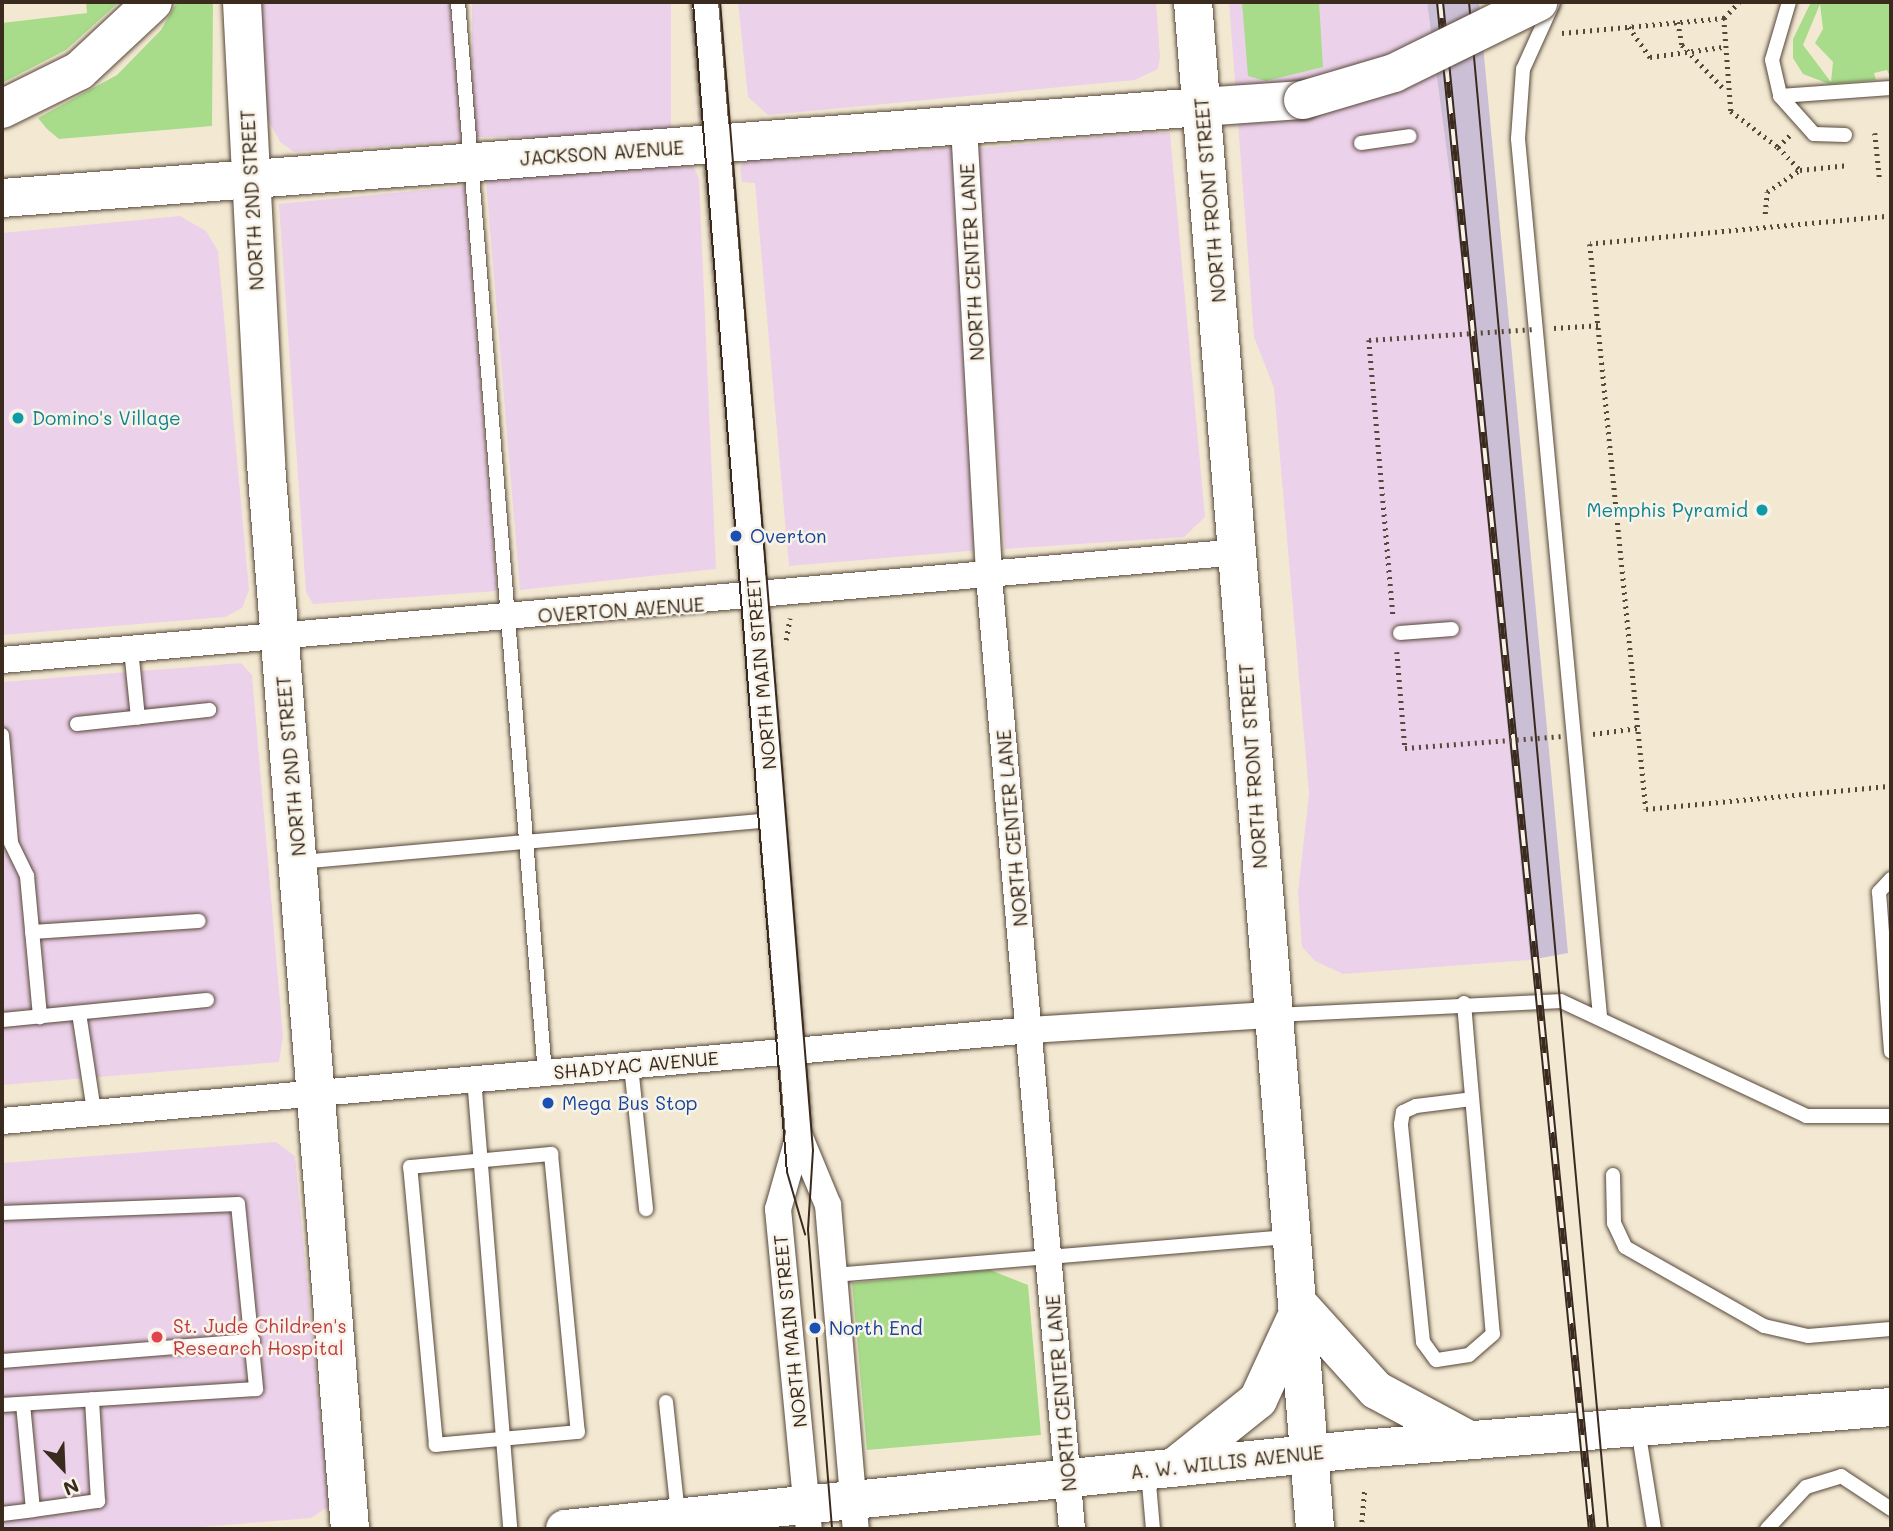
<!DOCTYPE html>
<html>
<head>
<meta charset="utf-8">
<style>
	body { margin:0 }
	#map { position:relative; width:1893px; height:1531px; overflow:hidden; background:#f3e9d3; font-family:Mali,sans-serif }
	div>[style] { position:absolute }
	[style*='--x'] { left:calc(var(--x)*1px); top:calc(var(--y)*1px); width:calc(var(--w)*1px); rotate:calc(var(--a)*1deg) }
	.built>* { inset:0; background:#ecd1ea; transform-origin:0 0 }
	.industrial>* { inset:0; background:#cbbfd5 }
	.green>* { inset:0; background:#a8dc8b }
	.path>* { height:4.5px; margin-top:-2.25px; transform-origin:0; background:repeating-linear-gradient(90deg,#574739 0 2px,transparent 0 7px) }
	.roads { filter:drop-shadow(0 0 2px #574739) drop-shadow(0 0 2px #574739) }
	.lane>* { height:14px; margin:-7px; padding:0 7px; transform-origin:7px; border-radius:7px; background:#fff }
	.street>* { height:26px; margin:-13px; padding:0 13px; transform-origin:13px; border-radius:13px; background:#fff }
	.secondary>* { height:38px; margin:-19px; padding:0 19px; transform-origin:19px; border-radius:19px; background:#fff }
	.highway>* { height:38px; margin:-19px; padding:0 19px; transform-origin:19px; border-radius:19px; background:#fff }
	.tram>* { height:2px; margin:-1px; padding:0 1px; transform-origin:1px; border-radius:1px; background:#3b2a1e }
	.rail>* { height:8px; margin-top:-4px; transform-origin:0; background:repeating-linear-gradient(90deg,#f7f3e8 0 16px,#3b2a1e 0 32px); box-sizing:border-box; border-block:2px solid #3b2a1e }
	.path-bridge>* { height:4.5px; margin-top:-2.25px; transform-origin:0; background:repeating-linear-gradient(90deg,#574739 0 2px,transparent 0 7px) }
	.bridges { filter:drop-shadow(0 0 2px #574739) drop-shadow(0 0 2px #574739) }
	.highway-bridge>* { height:38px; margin:-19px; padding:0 19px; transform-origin:19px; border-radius:19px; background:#fff }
	.dots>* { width:19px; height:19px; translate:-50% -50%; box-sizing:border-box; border:4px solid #f7f3e8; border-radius:50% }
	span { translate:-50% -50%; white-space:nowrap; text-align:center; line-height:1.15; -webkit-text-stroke:5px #f7f3e8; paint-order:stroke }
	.street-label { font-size:19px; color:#3b2a1e }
	.culture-label { font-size:19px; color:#0d838f }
	.left { translate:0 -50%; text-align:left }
	.right { translate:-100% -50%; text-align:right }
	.transit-label { font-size:19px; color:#164399 }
	.health-label { font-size:19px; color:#be3a42 }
	.frame { position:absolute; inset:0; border:4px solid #3b2a1e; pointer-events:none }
	.north { position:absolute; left:28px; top:1433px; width:70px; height:70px; -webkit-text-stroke:5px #f7f3e8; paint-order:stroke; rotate:157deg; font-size:19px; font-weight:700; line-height:28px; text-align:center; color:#3b2a1e }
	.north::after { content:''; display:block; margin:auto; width:24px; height:32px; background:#3b2a1e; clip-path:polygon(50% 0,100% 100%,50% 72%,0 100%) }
</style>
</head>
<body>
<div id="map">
	<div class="built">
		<div style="clip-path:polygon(257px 2px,451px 2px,461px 141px,294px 152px,280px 142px,267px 117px)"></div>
		<div style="left:472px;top:2px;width:199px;height:135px"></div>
		<div style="clip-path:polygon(738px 2px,1156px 2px,1160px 57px,1158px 69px,1135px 80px,768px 115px,748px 97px)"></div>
		<div style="clip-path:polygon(1229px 2px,1427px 2px,1463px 273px,1530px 960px,1343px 974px,1315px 961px,1302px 947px,1298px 892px,1309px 794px,1274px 388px,1254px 337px)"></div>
		<div style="clip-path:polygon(1148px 132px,1170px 133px,1205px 517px,1184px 537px,1005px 549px,972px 149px)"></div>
		<div style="clip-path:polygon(956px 147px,981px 550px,789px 566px,755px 183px,742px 182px,740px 167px,749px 157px,783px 153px,781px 160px)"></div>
		<div style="clip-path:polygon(666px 164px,694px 167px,699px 179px,716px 569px,520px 590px,486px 180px)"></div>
		<div style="clip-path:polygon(465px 186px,497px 591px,313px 604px,306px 592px,279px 204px)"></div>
		<div style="clip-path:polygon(180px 216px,206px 231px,218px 251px,249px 590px,242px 608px,225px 617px,2px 635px,2px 233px)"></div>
		<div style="clip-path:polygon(241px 663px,252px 675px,283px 1037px,279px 1062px,2px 1085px,2px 682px)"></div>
		<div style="clip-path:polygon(276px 1142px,295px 1156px,329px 1506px,311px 1518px,176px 1529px,2px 1529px,2px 1163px)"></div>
	</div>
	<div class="industrial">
		<div style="clip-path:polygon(1427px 2px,1479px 2px,1568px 953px,1530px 960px,1463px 274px)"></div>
	</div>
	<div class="green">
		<div style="clip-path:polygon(86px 2px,119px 2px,66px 50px,2px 83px,2px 23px,87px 13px)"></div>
		<div style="clip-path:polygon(177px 2px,213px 2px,212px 126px,59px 139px,47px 129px,38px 118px,117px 75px,161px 30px)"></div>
		<div style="clip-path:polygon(1242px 2px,1319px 2px,1323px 67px,1266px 81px,1248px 76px)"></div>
		<div style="clip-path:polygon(evenodd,1811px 2px,1891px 2px,1891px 79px,1887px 70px,1874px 73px,1876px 80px,1829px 84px,1803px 74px,1793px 58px,1793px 39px,1811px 2px,1820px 4px,1823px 29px,1815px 43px,1833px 62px,1831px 82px,1803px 45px,1820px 4px)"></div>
		<div style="clip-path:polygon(990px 1270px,1028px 1285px,1041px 1435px,867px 1450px,852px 1283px)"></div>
	</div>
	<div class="path">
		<div style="--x:1724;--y:18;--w:93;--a:85.7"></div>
		<div style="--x:1731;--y:111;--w:59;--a:37.5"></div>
		<div style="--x:1778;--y:147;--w:18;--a:-45"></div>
		<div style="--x:1678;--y:22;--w:23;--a:80"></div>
		<div style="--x:1682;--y:45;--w:61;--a:46.3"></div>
		<div style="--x:1629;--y:27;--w:37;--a:55"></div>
		<div style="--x:1650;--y:57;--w:73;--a:-7.9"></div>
		<div style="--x:1562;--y:33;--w:163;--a:-5.3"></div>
		<div style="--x:1724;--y:18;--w:22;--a:-47"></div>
		<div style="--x:1875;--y:133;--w:49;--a:84.2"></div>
		<div style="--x:1778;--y:147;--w:32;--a:46"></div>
		<div style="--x:1800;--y:170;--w:49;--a:-5.8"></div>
		<div style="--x:1765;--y:214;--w:22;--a:-85"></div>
		<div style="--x:1767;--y:192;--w:40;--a:-34"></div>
		<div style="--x:1891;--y:216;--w:302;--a:174.7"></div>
		<div style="--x:1590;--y:244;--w:568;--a:84.34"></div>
		<div style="--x:1646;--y:809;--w:246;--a:-5.4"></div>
		<div style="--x:1554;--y:328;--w:48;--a:-3.6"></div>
		<div style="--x:1369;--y:340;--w:276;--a:85"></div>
		<div style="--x:786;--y:640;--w:22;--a:-80"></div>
		<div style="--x:1397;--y:652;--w:96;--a:85.2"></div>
		<div style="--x:1593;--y:734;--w:45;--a:-7.6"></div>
		<div style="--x:1361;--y:1529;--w:38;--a:-85"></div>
	</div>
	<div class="roads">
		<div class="lane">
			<div style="--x:458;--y:2;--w:1075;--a:85.36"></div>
			<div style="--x:1789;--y:2;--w:60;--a:106.3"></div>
			<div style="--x:1772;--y:60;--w:37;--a:77"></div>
			<div style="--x:1780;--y:96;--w:51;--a:48.2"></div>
			<div style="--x:1814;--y:134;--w:31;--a:2"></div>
			<div style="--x:1553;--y:3;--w:72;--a:114.4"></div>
			<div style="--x:1523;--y:69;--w:70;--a:94.1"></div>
			<div style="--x:1518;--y:139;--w:881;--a:84.66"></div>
			<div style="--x:1780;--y:96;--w:111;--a:-4.1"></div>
			<div style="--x:1361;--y:143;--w:49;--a:-8.1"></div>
			<div style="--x:1400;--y:633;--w:52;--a:-4.4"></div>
			<div style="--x:131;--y:649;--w:69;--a:84.2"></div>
			<div style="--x:77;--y:724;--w:133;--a:-6.1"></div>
			<div style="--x:2;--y:735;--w:108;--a:85.2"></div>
			<div style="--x:11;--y:843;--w:37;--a:64"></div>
			<div style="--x:27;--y:876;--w:142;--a:84.7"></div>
			<div style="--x:300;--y:862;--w:475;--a:-5.1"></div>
			<div style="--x:1891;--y:879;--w:18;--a:133"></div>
			<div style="--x:1879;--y:892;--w:160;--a:85.7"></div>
			<div style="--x:32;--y:932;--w:167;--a:-3.8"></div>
			<div style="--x:1464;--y:1003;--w:59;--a:85.2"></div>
			<div style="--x:1469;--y:1062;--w:273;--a:85"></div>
			<div style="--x:1493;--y:1334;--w:32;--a:139"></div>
			<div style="--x:1469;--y:1355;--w:33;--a:171"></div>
			<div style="--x:1436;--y:1360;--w:22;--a:-126"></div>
			<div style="--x:1423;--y:1342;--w:219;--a:-95.8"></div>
			<div style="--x:1401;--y:1124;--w:12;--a:-81"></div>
			<div style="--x:1403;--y:1112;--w:14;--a:-25"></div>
			<div style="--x:1416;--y:1106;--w:56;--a:-7.1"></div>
			<div style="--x:79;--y:1013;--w:99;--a:81.3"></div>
			<div style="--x:1277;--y:1015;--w:284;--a:-2.8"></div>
			<div style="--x:1561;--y:1001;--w:271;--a:25.1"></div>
			<div style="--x:1806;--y:1116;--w:85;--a:0"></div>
			<div style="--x:2;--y:1020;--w:206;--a:-5.6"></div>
			<div style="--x:631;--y:1066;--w:144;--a:84"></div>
			<div style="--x:474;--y:1078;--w:452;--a:85.4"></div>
			<div style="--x:551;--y:1154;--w:279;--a:84.5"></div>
			<div style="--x:578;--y:1432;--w:143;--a:174.8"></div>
			<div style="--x:436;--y:1445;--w:279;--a:-95.3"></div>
			<div style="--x:410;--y:1167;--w:142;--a:-5.3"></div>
			<div style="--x:1613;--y:1175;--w:48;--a:88.8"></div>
			<div style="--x:1614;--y:1223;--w:26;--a:65"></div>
			<div style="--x:1625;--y:1247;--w:160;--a:29.6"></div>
			<div style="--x:1764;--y:1326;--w:45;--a:12.8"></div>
			<div style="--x:1808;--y:1336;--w:83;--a:-4.8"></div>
			<div style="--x:2;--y:1213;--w:236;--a:-2.2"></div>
			<div style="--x:238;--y:1204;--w:186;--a:84.4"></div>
			<div style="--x:256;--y:1389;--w:255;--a:176.4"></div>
			<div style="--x:835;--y:1275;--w:456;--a:-4.8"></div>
			<div style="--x:2;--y:1361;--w:252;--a:-4.6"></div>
			<div style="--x:666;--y:1402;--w:114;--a:83.9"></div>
			<div style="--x:23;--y:1404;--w:106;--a:84.6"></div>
			<div style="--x:33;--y:1510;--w:66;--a:-7.9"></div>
			<div style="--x:98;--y:1501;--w:102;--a:-93.4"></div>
			<div style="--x:1638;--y:1429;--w:101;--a:80.9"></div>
			<div style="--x:1148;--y:1472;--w:57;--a:85"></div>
			<div style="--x:2;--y:1514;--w:31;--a:-7"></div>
			<div style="--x:1767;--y:1529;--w:57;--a:-47.1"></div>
			<div style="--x:1806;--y:1487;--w:37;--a:-17"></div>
			<div style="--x:1841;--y:1476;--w:60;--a:33.4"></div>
		</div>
		<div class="street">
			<div style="--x:705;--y:2;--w:1137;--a:85.26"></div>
			<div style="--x:799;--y:1135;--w:76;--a:67.5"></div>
			<div style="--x:828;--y:1205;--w:325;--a:85.1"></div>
			<div style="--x:964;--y:126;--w:452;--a:86.8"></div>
			<div style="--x:989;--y:577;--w:956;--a:85.02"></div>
			<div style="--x:2;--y:660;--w:1243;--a:-4.99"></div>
			<div style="--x:2;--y:1121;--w:1033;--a:-5.05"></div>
			<div style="--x:1031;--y:1030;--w:241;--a:-3.6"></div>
			<div style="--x:799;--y:1135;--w:77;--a:105.8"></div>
			<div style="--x:778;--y:1209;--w:321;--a:84.5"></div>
		</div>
		<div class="secondary">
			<div style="--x:242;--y:2;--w:463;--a:87"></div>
			<div style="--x:266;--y:464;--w:1068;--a:85.49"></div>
			<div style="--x:1193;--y:2;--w:1532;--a:85.43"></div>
			<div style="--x:2;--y:198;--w:1203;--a:-4.34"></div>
			<div style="--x:1301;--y:1307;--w:112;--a:47.9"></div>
			<div style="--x:1376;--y:1390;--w:103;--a:28.3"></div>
			<div style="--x:1173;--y:1468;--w:109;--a:-38.7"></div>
			<div style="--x:1258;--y:1400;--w:100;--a:-65.2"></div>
			<div style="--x:565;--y:1529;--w:799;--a:-5.75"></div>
			<div style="--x:1360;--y:1449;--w:533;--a:-4.52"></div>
		</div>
		<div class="highway">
			<div style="--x:1202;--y:107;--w:101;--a:-4"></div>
			<div style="--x:2;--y:109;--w:86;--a:-26.3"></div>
			<div style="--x:79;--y:71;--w:101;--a:-43"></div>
		</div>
	</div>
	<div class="tram">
		<div style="--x:693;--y:2;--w:1174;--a:85.41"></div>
		<div style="--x:787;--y:1172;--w:65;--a:73.8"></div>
		<div style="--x:720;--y:2;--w:1152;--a:85.37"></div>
		<div style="--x:813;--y:1150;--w:80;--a:93.6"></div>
		<div style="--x:808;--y:1230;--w:300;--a:85.4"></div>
		<div style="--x:1469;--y:2;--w:1533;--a:84.8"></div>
	</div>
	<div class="rail">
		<div style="--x:1440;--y:2;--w:1535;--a:84.32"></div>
	</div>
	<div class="path-bridge">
		<div style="--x:1369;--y:340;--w:166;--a:-3.8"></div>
		<div style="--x:1405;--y:748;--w:159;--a:-4.3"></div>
	</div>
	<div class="bridges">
		<div class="highway-bridge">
			<div style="--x:1303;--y:100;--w:95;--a:-16.5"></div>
			<div style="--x:1394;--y:73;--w:161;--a:-26.2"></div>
		</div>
	</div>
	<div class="dots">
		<div style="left:18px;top:418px;background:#0f9aa8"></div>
		<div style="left:1762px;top:510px;background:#0f9aa8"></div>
		<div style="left:736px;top:536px;background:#1a4fb4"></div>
		<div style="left:548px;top:1103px;background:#1a4fb4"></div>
		<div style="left:815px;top:1328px;background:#1a4fb4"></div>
		<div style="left:157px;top:1337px;background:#e0444e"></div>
	</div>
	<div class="street-label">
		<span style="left:602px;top:153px;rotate:-4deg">JACKSON AVENUE</span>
		<span style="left:252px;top:200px;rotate:-93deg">NORTH 2ND STREET</span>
		<span style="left:1210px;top:200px;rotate:-95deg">NORTH FRONT STREET</span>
		<span style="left:972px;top:262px;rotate:-93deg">NORTH CENTER LANE</span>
		<span style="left:621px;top:610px;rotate:-4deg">OVERTON AVENUE</span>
		<span style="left:761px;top:673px;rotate:-95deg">NORTH MAIN STREET</span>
		<span style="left:291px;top:766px;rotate:-95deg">NORTH 2ND STREET</span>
		<span style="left:1253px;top:766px;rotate:-94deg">NORTH FRONT STREET</span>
		<span style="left:1012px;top:828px;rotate:-95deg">NORTH CENTER LANE</span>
		<span style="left:636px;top:1065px;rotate:-5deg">SHADYAC AVENUE</span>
		<span style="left:790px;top:1331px;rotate:-96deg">NORTH MAIN STREET</span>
		<span style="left:1061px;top:1393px;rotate:-95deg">NORTH CENTER LANE</span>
		<span style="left:1227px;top:1462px;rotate:-6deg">A. W. WILLIS AVENUE</span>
	</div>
	<div class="culture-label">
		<span class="left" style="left:32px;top:418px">Domino's Village</span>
		<span class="right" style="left:1748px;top:510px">Memphis Pyramid</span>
	</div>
	<div class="transit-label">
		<span class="left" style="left:750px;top:536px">Overton</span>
		<span class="left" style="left:562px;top:1103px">Mega Bus Stop</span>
		<span class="left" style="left:829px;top:1328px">North End</span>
	</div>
	<div class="health-label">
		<span class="left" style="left:173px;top:1337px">St. Jude Children's<br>Research Hospital</span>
	</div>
	<div class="frame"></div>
	<div class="north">N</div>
</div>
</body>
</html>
